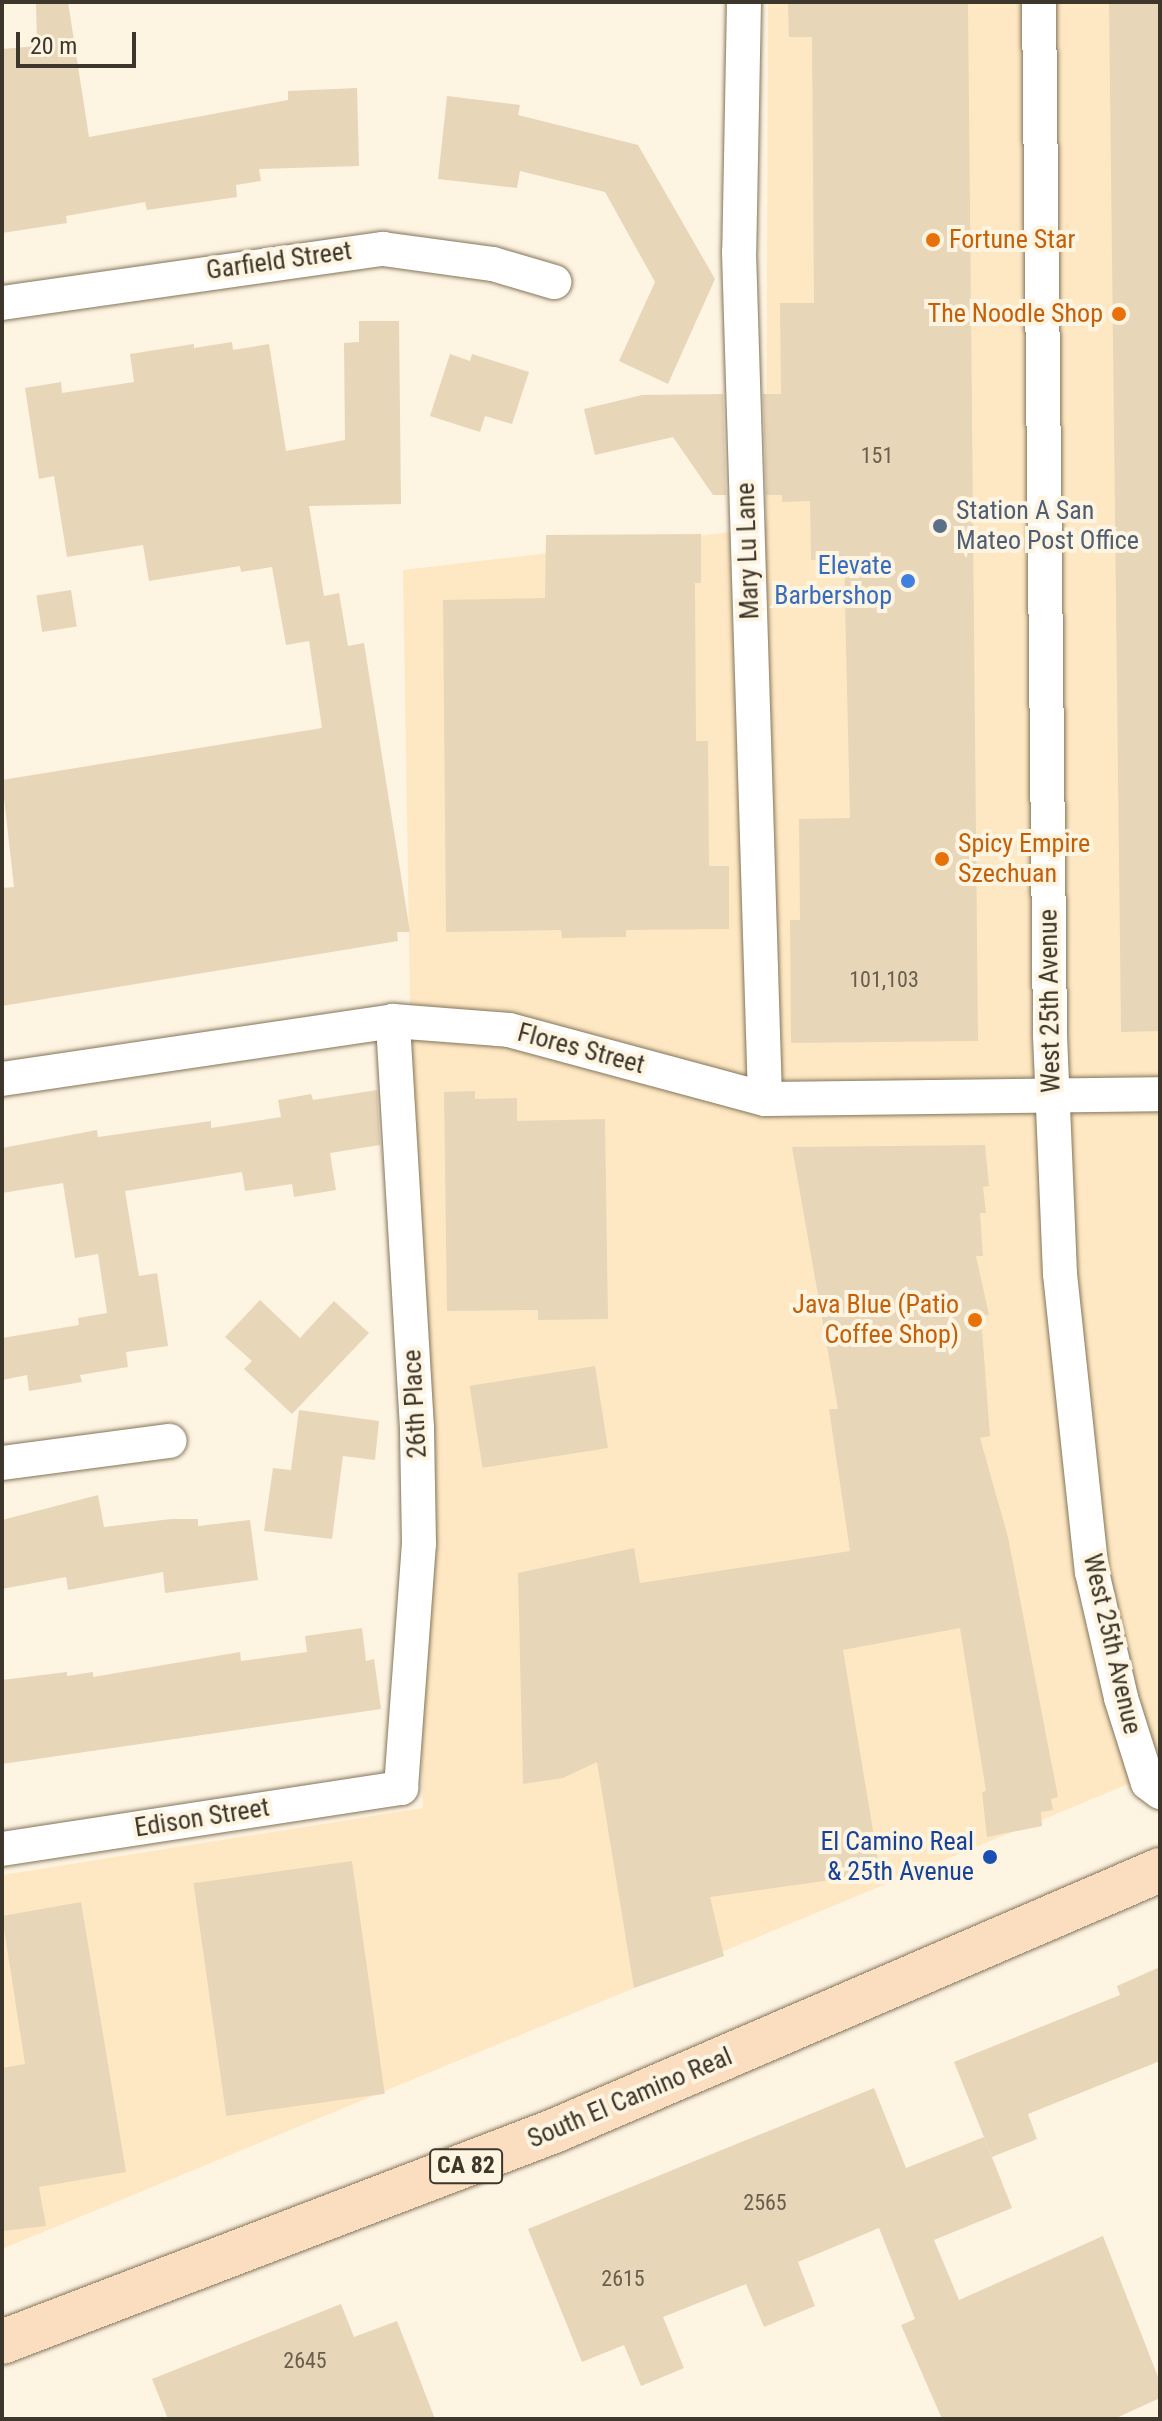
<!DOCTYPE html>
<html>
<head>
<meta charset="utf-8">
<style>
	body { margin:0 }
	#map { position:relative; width:1162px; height:2421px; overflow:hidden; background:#fef4e2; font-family:"Roboto Condensed",sans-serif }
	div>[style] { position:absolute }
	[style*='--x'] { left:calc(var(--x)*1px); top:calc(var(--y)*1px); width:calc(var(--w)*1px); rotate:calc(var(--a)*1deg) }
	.built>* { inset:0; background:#fee8c3 }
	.building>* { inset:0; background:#e8d6b9; transform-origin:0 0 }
	.roads { filter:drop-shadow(0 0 2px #84755a) drop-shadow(0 0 2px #84755a) }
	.street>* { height:34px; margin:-17px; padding:0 17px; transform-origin:17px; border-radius:17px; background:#fff }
	.primary>* { height:44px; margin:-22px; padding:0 22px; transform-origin:22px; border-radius:22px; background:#fbddbf }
	.dots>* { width:22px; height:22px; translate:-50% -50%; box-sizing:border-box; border:4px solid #fef4e2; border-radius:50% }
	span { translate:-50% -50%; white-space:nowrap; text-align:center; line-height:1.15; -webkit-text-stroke:8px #fef4e2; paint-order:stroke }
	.number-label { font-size:22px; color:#685e4e }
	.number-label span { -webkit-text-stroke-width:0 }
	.shield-label span { padding:2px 6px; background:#fef4e2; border:2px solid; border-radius:6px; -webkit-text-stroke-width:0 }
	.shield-label { font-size:24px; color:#3d362a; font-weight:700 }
	.food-label { font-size:26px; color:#c56008 }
	.left { translate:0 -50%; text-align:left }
	.right { translate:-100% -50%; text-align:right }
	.street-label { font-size:26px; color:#3d362a }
	.service-label { font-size:26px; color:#4e5e75 }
	.shop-label { font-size:26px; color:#366cbe }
	.transit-label { font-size:26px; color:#164399 }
	.frame { position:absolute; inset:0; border:4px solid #3d362a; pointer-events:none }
	.scale { position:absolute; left:16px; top:32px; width:120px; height:36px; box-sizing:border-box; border:4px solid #3d362a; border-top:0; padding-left:10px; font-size:24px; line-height:28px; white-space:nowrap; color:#3d362a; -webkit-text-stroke:6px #fef4e2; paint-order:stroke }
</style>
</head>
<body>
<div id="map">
	<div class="built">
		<div style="clip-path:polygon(768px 2px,1160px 2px,1160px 1771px,2px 2249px,2px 1875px,423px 1808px,403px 570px,766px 528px)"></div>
	</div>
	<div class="building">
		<div style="clip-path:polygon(36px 2px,68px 2px,89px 137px,288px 100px,288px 91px,357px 88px,359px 166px,259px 169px,261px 181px,236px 185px,237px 197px,147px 210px,145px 202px,66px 216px,67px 223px,2px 233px,2px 49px,37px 46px)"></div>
		<div style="clip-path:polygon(788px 2px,968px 2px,978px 1041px,791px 1043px,790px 920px,800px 920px,799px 819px,850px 818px,844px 559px,811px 560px,810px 501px,782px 502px,782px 495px,766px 495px,763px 394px,781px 394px,780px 303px,814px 303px,812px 37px,789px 37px)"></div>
		<div style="clip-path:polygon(1109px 2px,1160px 2px,1160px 1031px,1121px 1032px)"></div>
		<div style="clip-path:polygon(447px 96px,520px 105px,518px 115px,638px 145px,715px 279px,668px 384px,619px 361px,655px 282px,605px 192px,520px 171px,517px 188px,438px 179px)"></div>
		<div style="clip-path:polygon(359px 321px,399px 321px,401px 504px,309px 506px,324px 596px,339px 593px,348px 646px,364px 643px,410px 932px,397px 932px,398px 941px,2px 1006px,2px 888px,14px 887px,2px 780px,322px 728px,309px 641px,286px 645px,272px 567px,241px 572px,240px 566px,149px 581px,143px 545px,67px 557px,54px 476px,39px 479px,25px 388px,61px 382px,62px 393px,134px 382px,130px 354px,194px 344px,194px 348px,232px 342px,233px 350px,269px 344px,286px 451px,345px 440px,344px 343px,359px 342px)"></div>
		<div style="clip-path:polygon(450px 354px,470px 361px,472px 354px,529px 372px,512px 424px,485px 416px,480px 432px,430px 416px)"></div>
		<div style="clip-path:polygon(723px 394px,726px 495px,713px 495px,673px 437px,595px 455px,584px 409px,642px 395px)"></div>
		<div style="clip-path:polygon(701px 534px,701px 583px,695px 583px,696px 741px,708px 741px,709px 866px,729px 866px,729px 929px,626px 930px,626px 937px,562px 938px,561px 930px,446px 932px,443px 600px,545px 598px,546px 535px)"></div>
		<div style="left:71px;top:590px;width:37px;height:35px;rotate:81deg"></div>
		<div style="clip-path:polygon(377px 1090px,380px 1145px,330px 1153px,336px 1190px,294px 1197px,292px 1184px,245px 1191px,242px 1172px,125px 1191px,139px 1276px,157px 1273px,168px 1346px,126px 1352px,128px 1367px,80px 1375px,82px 1382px,29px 1391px,27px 1375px,2px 1380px,2px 1338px,79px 1325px,78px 1318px,107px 1313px,98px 1254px,75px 1258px,63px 1183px,2px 1193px,2px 1148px,97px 1130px,98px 1137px,211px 1121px,211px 1128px,281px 1117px,278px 1100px,311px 1094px,313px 1100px)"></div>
		<div style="clip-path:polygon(475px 1091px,475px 1099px,517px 1098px,517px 1121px,605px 1119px,608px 1319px,538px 1320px,538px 1310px,447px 1311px,444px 1092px)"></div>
		<div style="clip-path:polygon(985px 1145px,989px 1186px,983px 1187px,986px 1213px,980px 1213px,983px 1256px,976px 1256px,989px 1315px,981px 1316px,990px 1436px,980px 1438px,1008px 1537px,1058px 1797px,1051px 1799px,1053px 1810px,1041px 1812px,1042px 1826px,987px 1837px,982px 1792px,986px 1791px,960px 1628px,843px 1650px,880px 1873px,710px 1897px,724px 1956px,634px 1988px,597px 1762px,563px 1778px,523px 1784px,518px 1573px,634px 1548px,640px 1583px,850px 1551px,829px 1409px,838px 1409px,792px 1147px)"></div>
		<div style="clip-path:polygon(260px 1300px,300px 1338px,334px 1301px,369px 1333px,292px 1414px,244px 1369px,252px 1361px,225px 1337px)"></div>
		<div style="left:595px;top:1366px;width:83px;height:127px;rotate:81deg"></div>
		<div style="clip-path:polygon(299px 1410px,379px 1421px,375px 1460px,343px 1456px,332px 1539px,264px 1531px,273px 1468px,291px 1470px)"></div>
		<div style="clip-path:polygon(98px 1495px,104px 1527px,171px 1519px,198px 1519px,198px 1526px,250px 1520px,258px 1580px,165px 1593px,163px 1572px,68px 1590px,66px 1577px,2px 1589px,2px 1520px)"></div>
		<div style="clip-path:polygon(362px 1628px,366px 1661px,374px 1659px,381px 1709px,2px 1764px,2px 1680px,67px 1672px,67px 1676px,93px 1672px,93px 1677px,240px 1652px,241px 1661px,307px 1652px,305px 1636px)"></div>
		<div style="left:352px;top:1861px;width:235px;height:160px;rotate:82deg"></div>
		<div style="clip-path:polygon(81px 1902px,126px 2172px,39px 2187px,46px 2226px,2px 2231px,2px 2068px,25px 2064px,2px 1916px)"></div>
		<div style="clip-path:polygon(1160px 1967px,1160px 2061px,1028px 2114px,1037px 2139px,992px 2157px,954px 2062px,1120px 1995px,1117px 1986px)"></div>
		<div style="clip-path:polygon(874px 2088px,906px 2168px,984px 2137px,1012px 2208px,934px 2240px,959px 2300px,1103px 2236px,1160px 2382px,1160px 2398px,1114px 2419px,942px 2419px,901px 2325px,915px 2319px,879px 2228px,798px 2262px,815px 2306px,764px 2327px,746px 2284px,663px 2317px,684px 2368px,641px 2386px,624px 2345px,582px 2362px,528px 2229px)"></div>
		<div style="clip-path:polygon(341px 2304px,354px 2337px,397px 2321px,435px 2419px,168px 2419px,152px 2379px)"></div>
	</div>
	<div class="roads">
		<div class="street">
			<div style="--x:744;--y:2;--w:250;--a:91.1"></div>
			<div style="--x:739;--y:252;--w:847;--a:88.24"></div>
			<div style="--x:1039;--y:2;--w:1033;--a:89.39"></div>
			<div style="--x:1050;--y:1035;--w:239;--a:87.6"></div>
			<div style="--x:1060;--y:1274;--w:300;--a:83.9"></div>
			<div style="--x:1092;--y:1572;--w:129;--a:77"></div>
			<div style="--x:1121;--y:1698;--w:89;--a:72.4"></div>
			<div style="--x:1148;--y:1783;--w:15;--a:37"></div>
			<div style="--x:2;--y:303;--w:385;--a:-8.1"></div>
			<div style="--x:383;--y:249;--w:111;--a:7.8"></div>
			<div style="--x:493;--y:264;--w:64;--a:16.4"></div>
			<div style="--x:2;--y:1079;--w:395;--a:-8.4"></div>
			<div style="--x:393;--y:1021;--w:116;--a:4.4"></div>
			<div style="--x:509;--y:1030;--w:265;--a:15.1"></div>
			<div style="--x:765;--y:1099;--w:395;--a:-0.7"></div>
			<div style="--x:2;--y:1463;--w:169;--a:-7.5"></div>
			<div style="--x:2;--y:1849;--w:404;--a:-8.7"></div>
			<div style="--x:401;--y:1788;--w:245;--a:-85.8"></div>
			<div style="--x:419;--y:1544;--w:116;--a:-91"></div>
			<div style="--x:417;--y:1428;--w:408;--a:-93.4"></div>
		</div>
		<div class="primary">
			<div style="--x:2;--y:2342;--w:591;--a:-20.92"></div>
			<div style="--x:554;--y:2131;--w:660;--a:-23.3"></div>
		</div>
	</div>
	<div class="dots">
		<div style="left:933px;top:240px;background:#e8710a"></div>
		<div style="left:1119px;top:314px;background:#e8710a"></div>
		<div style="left:940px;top:526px;background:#5c6f8a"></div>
		<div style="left:908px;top:581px;background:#3f7fe0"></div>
		<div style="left:942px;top:859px;background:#e8710a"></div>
		<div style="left:975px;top:1320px;background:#e8710a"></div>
		<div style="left:990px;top:1857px;background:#1a4fb4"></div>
	</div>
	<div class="number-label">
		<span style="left:877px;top:456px">151</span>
		<span style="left:884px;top:980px">101,103</span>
		<span style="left:765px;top:2203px">2565</span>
		<span style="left:623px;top:2279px">2615</span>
		<span style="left:305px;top:2361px">2645</span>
	</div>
	<div class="shield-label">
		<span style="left:466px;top:2166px">CA 82</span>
	</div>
	<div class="food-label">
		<span class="left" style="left:949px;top:240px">Fortune Star</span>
		<span class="right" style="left:1103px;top:314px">The Noodle Shop</span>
		<span class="left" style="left:958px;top:859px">Spicy Empire<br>Szechuan</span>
		<span class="right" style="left:959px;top:1320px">Java Blue (Patio<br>Coffee Shop)</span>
	</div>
	<div class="street-label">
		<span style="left:279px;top:261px;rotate:-8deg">Garfield Street</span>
		<span style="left:748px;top:551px;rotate:-92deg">Mary Lu Lane</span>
		<span style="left:1050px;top:1001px;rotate:-91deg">West 25th Avenue</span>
		<span style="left:581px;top:1049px;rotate:15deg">Flores Street</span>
		<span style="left:415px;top:1404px;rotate:-93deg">26th Place</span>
		<span style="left:1112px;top:1644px;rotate:77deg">West 25th Avenue</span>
		<span style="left:202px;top:1818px;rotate:-9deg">Edison Street</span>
		<span style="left:630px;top:2098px;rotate:-23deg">South El Camino Real</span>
	</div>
	<div class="service-label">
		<span class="left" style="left:956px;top:526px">Station A San<br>Mateo Post Office</span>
	</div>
	<div class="shop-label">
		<span class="right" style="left:892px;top:581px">Elevate<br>Barbershop</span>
	</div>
	<div class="transit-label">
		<span class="right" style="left:974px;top:1857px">El Camino Real<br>&amp; 25th Avenue</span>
	</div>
	<div class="frame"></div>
	<div class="scale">20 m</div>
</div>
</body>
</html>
